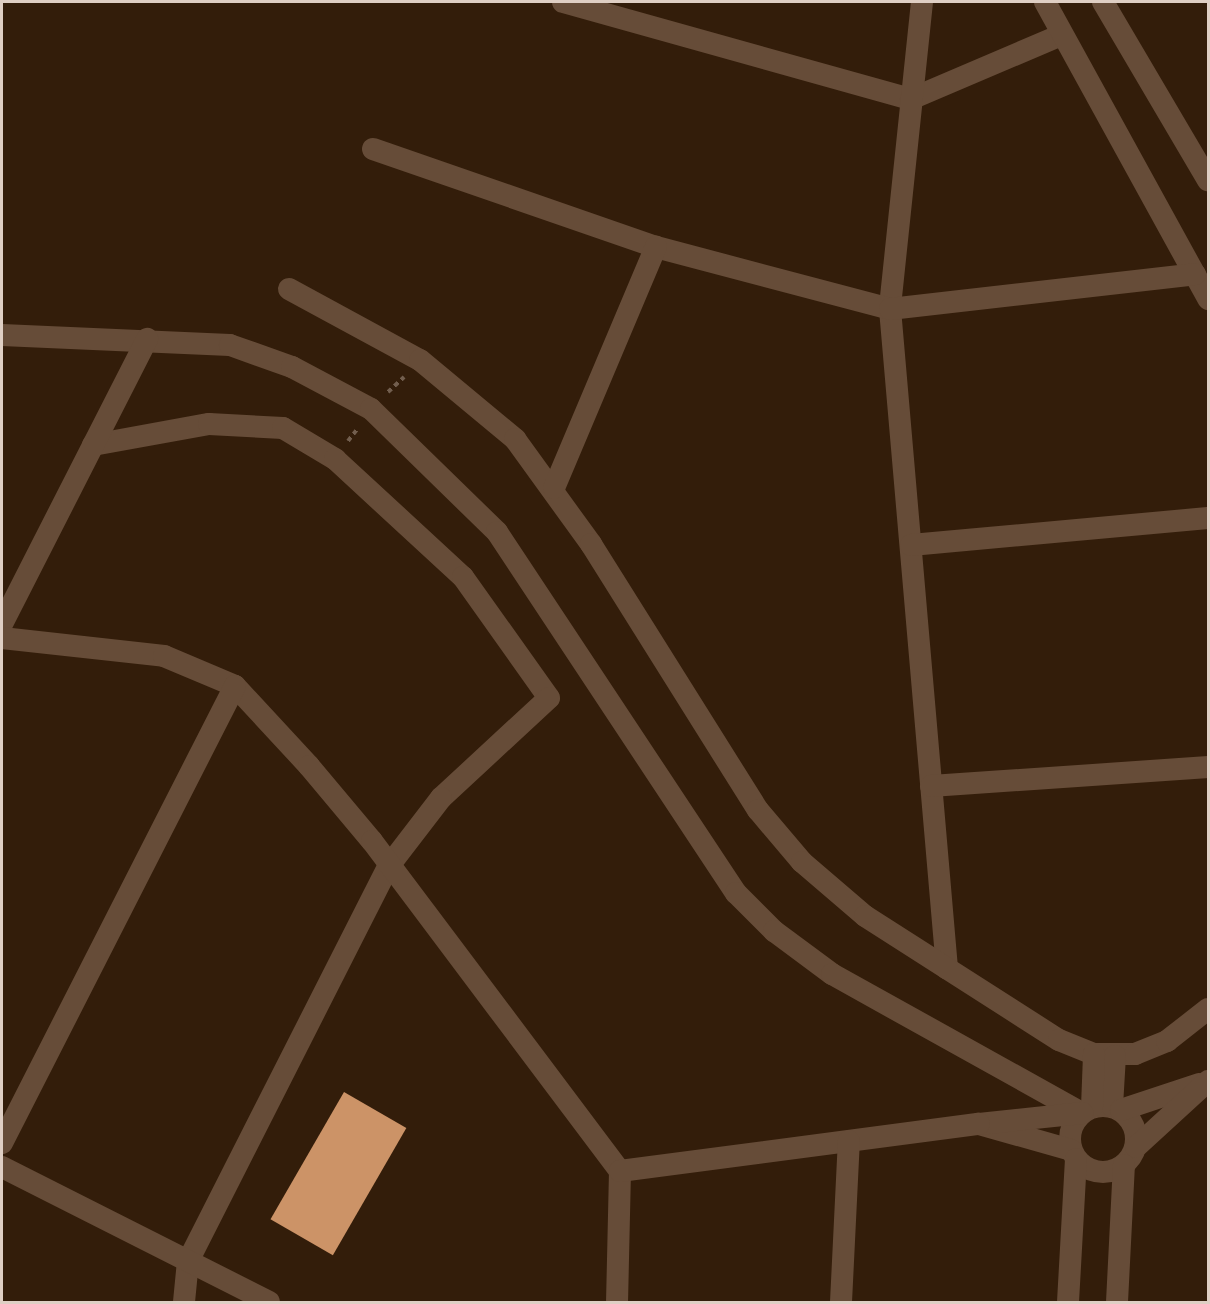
<!DOCTYPE html>
<html>
<head>
<meta charset="utf-8">
<style>
	body { margin:0 }
	#map { position:relative; width:1210px; height:1304px; overflow:hidden; background:#331d0a; font-family:"Sofia Sans Condensed",sans-serif }
	div>[style] { position:absolute }
	[style*='--x'] { left:calc(var(--x)*1px); top:calc(var(--y)*1px); width:calc(var(--w)*1px); rotate:calc(var(--a)*1deg) }
	.building>* { inset:0; background:#cc9367; transform-origin:0 0 }
	.path>* { height:4px; margin-top:-2px; transform-origin:0; background:repeating-linear-gradient(90deg,#725e4e 0 4.5px,transparent 0 9px) }
	.street>* { height:22px; margin:-11px; padding:0 11px; transform-origin:11px; border-radius:11px; background:#664c38 }
	.street>.ring { margin:-11px; padding:0; box-sizing:content-box; background:none; border:22px solid #664c38; border-radius:50% }
	span { translate:-50% -50%; white-space:nowrap; text-align:center; line-height:1.15; -webkit-text-stroke:6px #331d0a; paint-order:stroke }
	.frame { position:absolute; inset:0; border:3px solid #dfcfc4; pointer-events:none }
</style>
</head>
<body>
<div id="map">
	<div class="building">
		<div style="left:344px;top:1092px;width:72px;height:147px;rotate:30deg"></div>
	</div>
	<div class="path">
		<div style="--x:388;--y:392;--w:22;--a:-43"></div>
		<div style="--x:348;--y:441;--w:16;--a:-52"></div>
	</div>
	<div class="street">
		<div style="--x:563;--y:2;--w:361;--a:15.6"></div>
		<div style="--x:911;--y:99;--w:163;--a:-23.1"></div>
		<div style="--x:922;--y:2;--w:309;--a:96"></div>
		<div style="--x:890;--y:309;--w:662;--a:85.06"></div>
		<div style="--x:1045;--y:2;--w:339;--a:61.2"></div>
		<div style="--x:1103;--y:2;--w:207;--a:59.5"></div>
		<div style="--x:373;--y:149;--w:299;--a:19.1"></div>
		<div style="--x:656;--y:247;--w:242;--a:14.8"></div>
		<div style="--x:890;--y:309;--w:307;--a:-6.5"></div>
		<div style="--x:289;--y:289;--w:149;--a:28.5"></div>
		<div style="--x:420;--y:360;--w:124;--a:39.7"></div>
		<div style="--x:515;--y:439;--w:130;--a:54.1"></div>
		<div style="--x:591;--y:544;--w:314;--a:57.9"></div>
		<div style="--x:758;--y:810;--w:68;--a:49.8"></div>
		<div style="--x:802;--y:862;--w:83;--a:40.6"></div>
		<div style="--x:865;--y:916;--w:230;--a:32.6"></div>
		<div style="--x:1059;--y:1040;--w:38;--a:22"></div>
		<div style="--x:1094;--y:1054;--w:41;--a:0"></div>
		<div style="--x:1135;--y:1054;--w:35;--a:-22"></div>
		<div style="--x:1167;--y:1041;--w:52;--a:-38"></div>
		<div style="--x:2;--y:335;--w:228;--a:2.5"></div>
		<div style="--x:230;--y:345;--w:66;--a:19.5"></div>
		<div style="--x:292;--y:367;--w:89;--a:28"></div>
		<div style="--x:371;--y:409;--w:176;--a:44.3"></div>
		<div style="--x:497;--y:532;--w:433;--a:56.5"></div>
		<div style="--x:736;--y:893;--w:54;--a:45"></div>
		<div style="--x:774;--y:931;--w:72;--a:36.6"></div>
		<div style="--x:832;--y:974;--w:286;--a:29.1"></div>
		<div style="--x:93;--y:445;--w:118;--a:-10.3"></div>
		<div style="--x:209;--y:424;--w:74;--a:3.1"></div>
		<div style="--x:283;--y:428;--w:61;--a:30.8"></div>
		<div style="--x:335;--y:459;--w:174;--a:42.7"></div>
		<div style="--x:463;--y:577;--w:148;--a:54.6"></div>
		<div style="--x:549;--y:698;--w:147;--a:137.2"></div>
		<div style="--x:441;--y:798;--w:87;--a:127.5"></div>
		<div style="--x:388;--y:867;--w:442;--a:116.9"></div>
		<div style="--x:188;--y:1261;--w:41;--a:95.6"></div>
		<div style="--x:554;--y:488;--w:262;--a:-67.1"></div>
		<div style="--x:911;--y:545;--w:298;--a:-5.2"></div>
		<div style="--x:2;--y:624;--w:320;--a:-63"></div>
		<div style="--x:2;--y:638;--w:163;--a:6.3"></div>
		<div style="--x:164;--y:656;--w:77;--a:22.9"></div>
		<div style="--x:235;--y:686;--w:109;--a:47.2"></div>
		<div style="--x:309;--y:766;--w:98;--a:50"></div>
		<div style="--x:372;--y:841;--w:413;--a:53.1"></div>
		<div style="--x:620;--y:1171;--w:131;--a:91.3"></div>
		<div style="--x:931;--y:786;--w:278;--a:-3.9"></div>
		<div class="ring" style="left:1070px;top:1106px;width:44px;height:44px"></div>
		<div style="--x:1112;--y:1106;--w:50;--a:-86.6"></div>
		<div style="--x:1092;--y:1107;--w:53;--a:-87.8"></div>
		<div style="--x:1121;--y:1110;--w:82;--a:-18.4"></div>
		<div style="--x:2;--y:1143;--w:513;--a:-62.99"></div>
		<div style="--x:1136;--y:1147;--w:98;--a:-42.5"></div>
		<div style="--x:1071;--y:1150;--w:96;--a:-164.2"></div>
		<div style="--x:979;--y:1124;--w:104;--a:-6.1"></div>
		<div style="--x:2;--y:1167;--w:299;--a:26.8"></div>
		<div style="--x:620;--y:1171;--w:362;--a:-7.5"></div>
		<div style="--x:841;--y:1302;--w:161;--a:-87.2"></div>
		<div style="--x:1068;--y:1302;--w:143;--a:-86.8"></div>
		<div style="--x:1117;--y:1302;--w:137;--a:-87.1"></div>
	</div>
	<div class="frame"></div>
</div>
</body>
</html>
